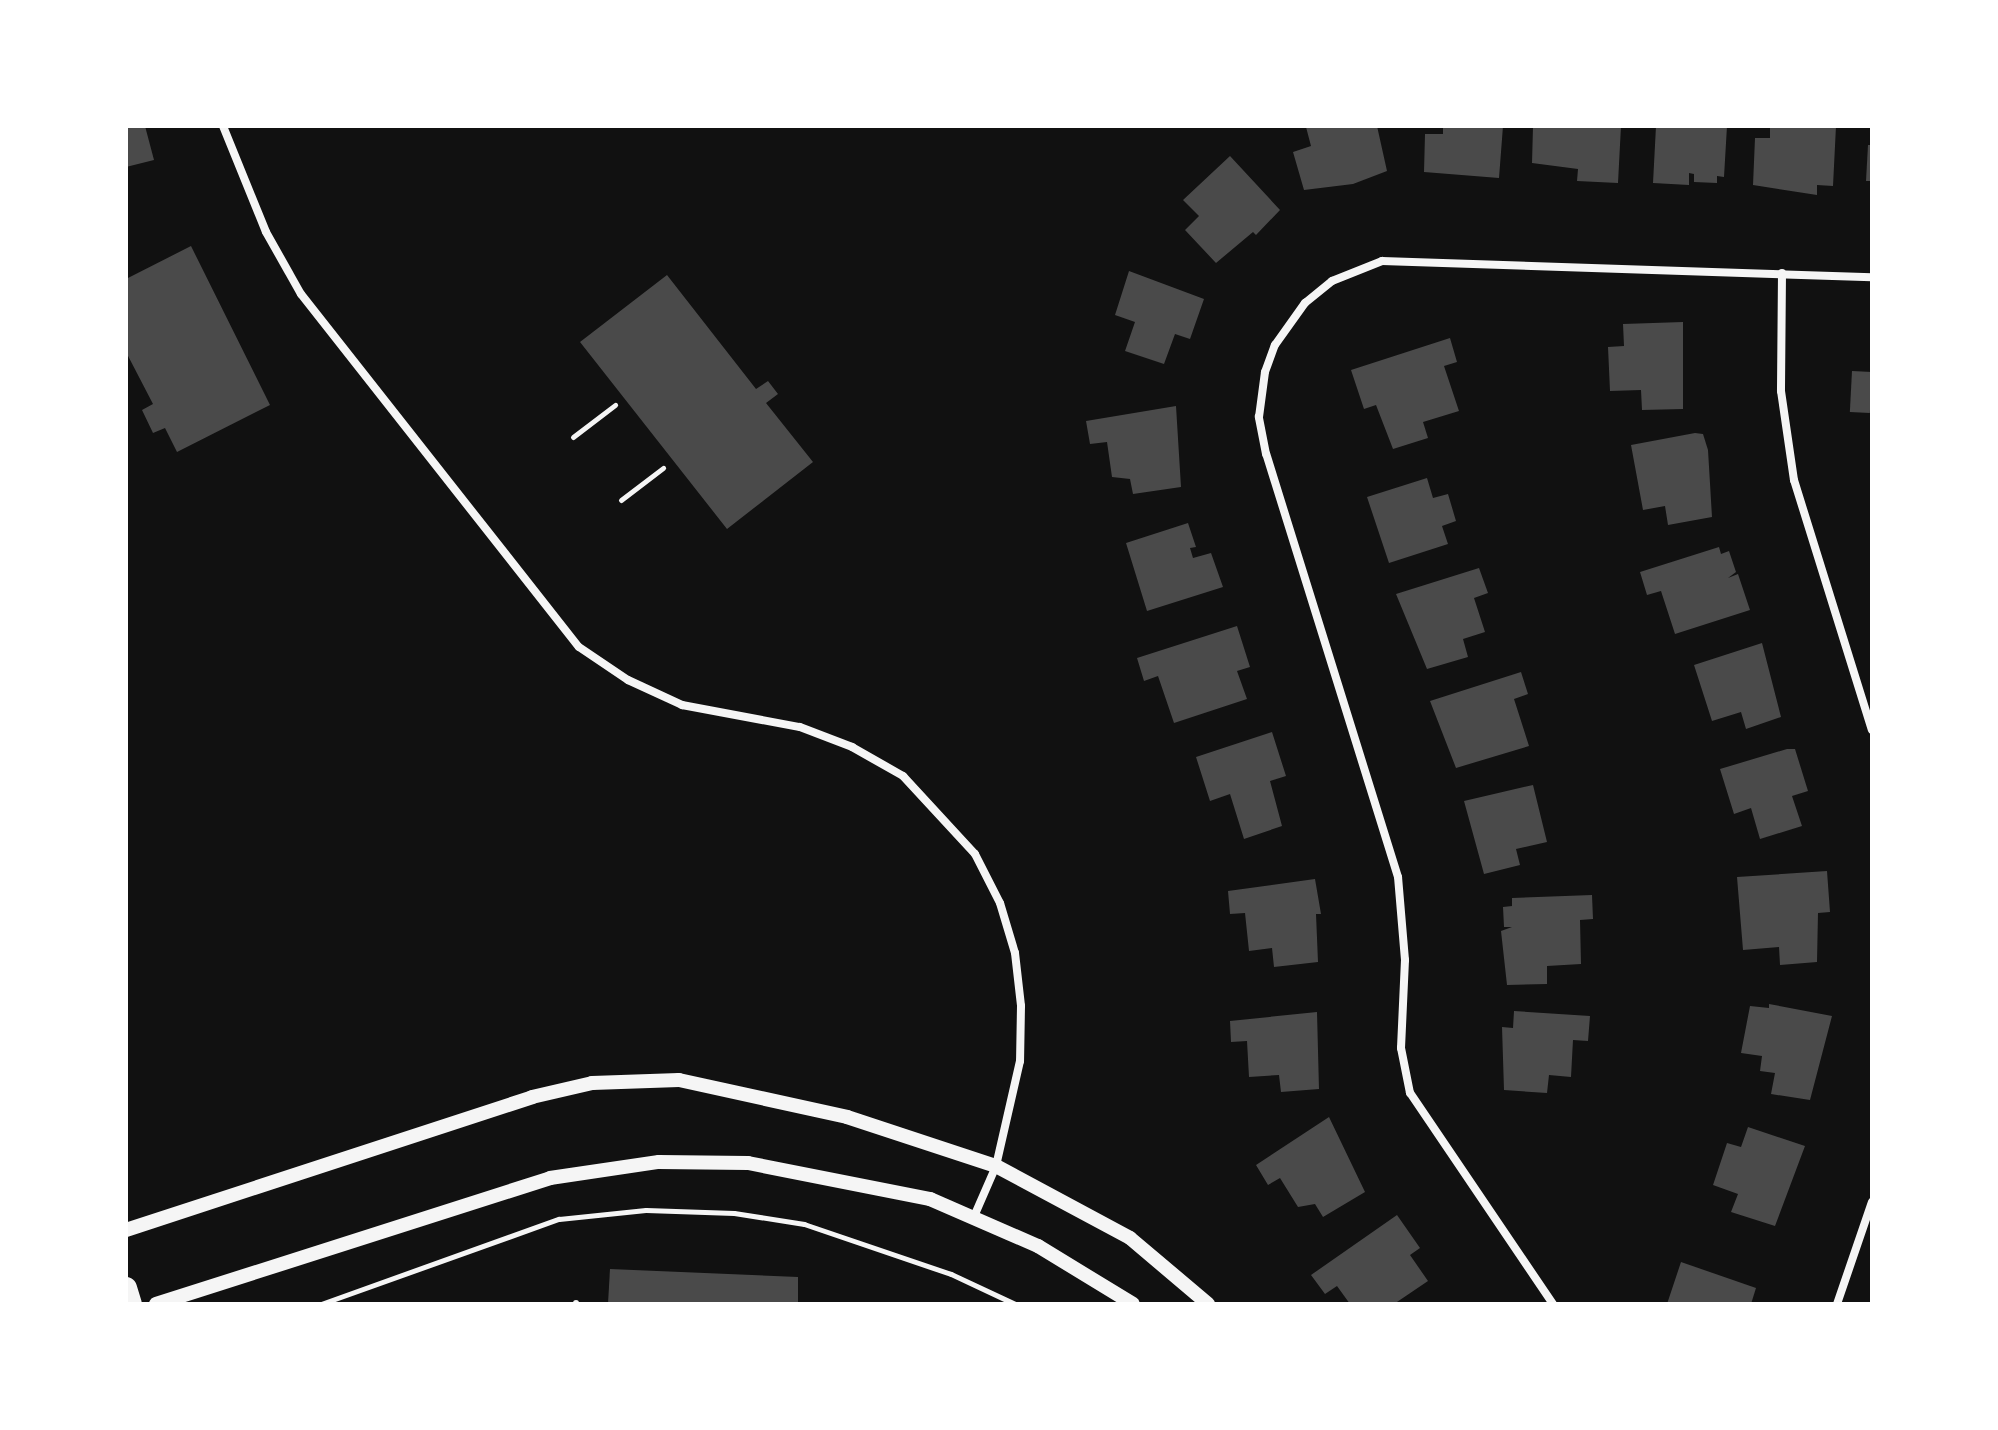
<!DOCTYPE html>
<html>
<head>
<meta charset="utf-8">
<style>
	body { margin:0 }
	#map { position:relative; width:1998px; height:1430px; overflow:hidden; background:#111; font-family:Karla,sans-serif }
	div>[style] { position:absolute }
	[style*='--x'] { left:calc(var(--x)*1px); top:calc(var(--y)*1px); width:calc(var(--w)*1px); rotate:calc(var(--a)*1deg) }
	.building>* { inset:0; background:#4a4a4a; transform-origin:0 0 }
	.path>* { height:5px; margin:-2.5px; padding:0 2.5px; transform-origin:2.5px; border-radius:2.5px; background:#f5f5f5 }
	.service>* { height:6px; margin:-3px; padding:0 3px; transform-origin:3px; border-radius:3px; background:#f5f5f5 }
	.minor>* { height:8px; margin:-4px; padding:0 4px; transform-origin:4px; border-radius:4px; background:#f5f5f5 }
	.tertiary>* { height:14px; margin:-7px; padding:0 7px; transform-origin:7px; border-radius:7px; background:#f5f5f5 }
	.trunk>* { height:22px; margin:-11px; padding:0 11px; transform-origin:11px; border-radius:11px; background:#f5f5f5 }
	span { translate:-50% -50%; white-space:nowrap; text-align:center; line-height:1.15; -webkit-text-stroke:7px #fff; paint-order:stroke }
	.frame { position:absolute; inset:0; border:128px solid #fff; pointer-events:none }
</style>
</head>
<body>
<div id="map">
	<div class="building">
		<div style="clip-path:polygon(126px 126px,145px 126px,154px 160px,126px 167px)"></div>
		<div style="clip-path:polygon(1377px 126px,1387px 171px,1353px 184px,1304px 190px,1293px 152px,1311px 146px,1306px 127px)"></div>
		<div style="clip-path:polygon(1443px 126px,1503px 126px,1499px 178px,1424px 172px,1425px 134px,1443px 134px)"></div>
		<div style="clip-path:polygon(1533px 126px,1621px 126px,1618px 183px,1577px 181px,1578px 169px,1532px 163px)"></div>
		<div style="clip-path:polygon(1656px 126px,1727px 126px,1724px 177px,1717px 176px,1717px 183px,1694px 182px,1694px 174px,1689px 173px,1689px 185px,1653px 183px)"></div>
		<div style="clip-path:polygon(1770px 126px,1836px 126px,1833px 186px,1817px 185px,1817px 195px,1753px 185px,1755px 138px,1770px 138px)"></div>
		<div style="clip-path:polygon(1868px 145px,1872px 145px,1872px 181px,1866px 181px)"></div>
		<div style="clip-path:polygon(1230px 156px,1280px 210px,1256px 235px,1253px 232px,1216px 263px,1185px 230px,1199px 216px,1183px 200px)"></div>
		<div style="clip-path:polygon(191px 246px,270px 405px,177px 452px,165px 428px,153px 433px,142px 410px,153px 404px,126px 352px,126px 279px)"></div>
		<div style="clip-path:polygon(1129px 271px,1204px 299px,1190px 339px,1175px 334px,1164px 364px,1125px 351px,1135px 322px,1115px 315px)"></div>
		<div style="clip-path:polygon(667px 275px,756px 389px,768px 381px,778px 394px,766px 403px,813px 462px,727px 529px,580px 342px)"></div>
		<div style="clip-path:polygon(1683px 322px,1683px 409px,1642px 410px,1641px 390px,1610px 391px,1608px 347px,1624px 346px,1623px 324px)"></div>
		<div style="clip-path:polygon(1450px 338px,1457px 362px,1444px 366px,1459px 411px,1423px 422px,1428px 438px,1393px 449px,1376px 405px,1364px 409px,1351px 370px)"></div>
		<div style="left:1852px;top:371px;width:20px;height:41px;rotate:3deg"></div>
		<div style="clip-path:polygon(1176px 406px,1181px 487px,1133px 494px,1130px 479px,1112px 477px,1107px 442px,1090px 444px,1086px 421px)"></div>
		<div style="clip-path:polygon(1695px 433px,1703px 434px,1708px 450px,1712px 517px,1668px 525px,1665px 506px,1643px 510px,1631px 445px)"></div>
		<div style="clip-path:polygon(1427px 478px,1433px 498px,1448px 494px,1456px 521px,1442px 526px,1448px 544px,1389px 563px,1367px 497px)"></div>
		<div style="clip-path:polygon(1188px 523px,1196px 547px,1190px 548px,1193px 558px,1211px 553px,1223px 587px,1147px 611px,1126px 543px)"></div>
		<div style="clip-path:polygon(1719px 547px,1721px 554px,1729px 551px,1736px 572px,1728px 578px,1738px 574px,1750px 610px,1675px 634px,1661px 591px,1647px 595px,1640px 572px)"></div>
		<div style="clip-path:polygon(1479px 568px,1488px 593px,1474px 598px,1485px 632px,1463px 639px,1468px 657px,1427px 669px,1396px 594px)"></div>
		<div style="clip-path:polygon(1237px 626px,1250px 667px,1237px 671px,1247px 699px,1174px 723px,1158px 676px,1144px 681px,1137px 658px)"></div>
		<div style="clip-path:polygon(1762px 643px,1781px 717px,1746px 729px,1741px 712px,1712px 721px,1694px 665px)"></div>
		<div style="clip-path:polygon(1521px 672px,1528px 694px,1514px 699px,1529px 746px,1456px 768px,1430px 701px)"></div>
		<div style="clip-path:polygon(1272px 732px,1286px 776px,1270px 781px,1282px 826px,1244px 839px,1230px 794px,1210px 801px,1196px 757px)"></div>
		<div style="clip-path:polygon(1787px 749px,1795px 749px,1808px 791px,1792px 796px,1802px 826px,1760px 839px,1751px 808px,1734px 814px,1720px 769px)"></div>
		<div style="clip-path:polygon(1533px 785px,1547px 842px,1516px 849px,1520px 865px,1484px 874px,1464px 801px)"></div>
		<div style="clip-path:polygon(1827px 871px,1830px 912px,1818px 913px,1817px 962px,1780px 965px,1779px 947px,1743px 950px,1737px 877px)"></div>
		<div style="clip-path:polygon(1315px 879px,1321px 914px,1316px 914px,1318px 962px,1274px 967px,1272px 948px,1249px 951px,1245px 913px,1230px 914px,1228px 891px)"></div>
		<div style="clip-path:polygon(1592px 895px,1593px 919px,1580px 920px,1581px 964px,1547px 966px,1547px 984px,1507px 985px,1501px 931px,1512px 927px,1504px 927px,1503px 907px,1512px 906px,1512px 898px)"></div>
		<div style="clip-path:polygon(1769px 1004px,1832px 1016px,1810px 1100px,1771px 1094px,1775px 1073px,1760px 1071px,1762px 1056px,1741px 1053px,1750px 1006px,1769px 1008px)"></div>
		<div style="clip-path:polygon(1514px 1011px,1590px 1016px,1588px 1041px,1573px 1040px,1571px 1077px,1549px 1075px,1547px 1093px,1504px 1090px,1502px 1027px,1513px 1028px)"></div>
		<div style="clip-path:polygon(1317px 1012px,1319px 1089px,1281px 1092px,1279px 1075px,1249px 1077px,1247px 1041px,1231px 1042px,1230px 1021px)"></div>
		<div style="clip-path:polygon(1329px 1117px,1365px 1192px,1323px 1217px,1315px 1204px,1298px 1207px,1280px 1178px,1268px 1185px,1256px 1165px)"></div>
		<div style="clip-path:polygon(1748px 1127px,1805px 1146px,1775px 1226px,1731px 1212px,1738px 1194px,1713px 1185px,1727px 1143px,1741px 1147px)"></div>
		<div style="clip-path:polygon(1397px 1215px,1420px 1248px,1410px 1255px,1428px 1281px,1394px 1304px,1350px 1304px,1337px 1286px,1325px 1294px,1311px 1275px)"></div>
		<div style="clip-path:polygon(1681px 1262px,1756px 1288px,1751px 1304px,1667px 1304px)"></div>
		<div style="clip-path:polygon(610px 1269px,798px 1277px,798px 1304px,608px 1304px)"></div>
	</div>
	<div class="path">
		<div style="--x:573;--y:437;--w:53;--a:-37.3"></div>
		<div style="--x:621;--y:500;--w:53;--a:-37.3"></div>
		<div style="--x:321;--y:1304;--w:253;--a:-19.7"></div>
		<div style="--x:559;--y:1219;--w:87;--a:-5.9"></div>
		<div style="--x:646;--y:1210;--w:88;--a:2"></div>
		<div style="--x:734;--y:1213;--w:71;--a:8.9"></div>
		<div style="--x:804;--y:1224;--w:155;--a:18.8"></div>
		<div style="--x:951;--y:1274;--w:71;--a:25.1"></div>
	</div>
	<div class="service">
		<div style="--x:576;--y:1304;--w:1;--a:-90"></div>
	</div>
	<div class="minor">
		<div style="--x:223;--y:126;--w:114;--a:67.9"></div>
		<div style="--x:266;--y:232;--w:71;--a:60.6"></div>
		<div style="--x:301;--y:294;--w:449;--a:51.8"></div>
		<div style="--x:579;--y:647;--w:59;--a:34"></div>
		<div style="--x:628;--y:680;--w:60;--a:24.8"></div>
		<div style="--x:682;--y:705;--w:120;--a:10.6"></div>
		<div style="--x:800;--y:727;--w:56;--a:21"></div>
		<div style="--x:852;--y:747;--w:59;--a:29.6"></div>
		<div style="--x:903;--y:776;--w:106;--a:47.3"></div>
		<div style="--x:975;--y:854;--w:55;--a:63"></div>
		<div style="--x:1000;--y:903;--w:52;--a:73.3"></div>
		<div style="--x:1015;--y:953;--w:53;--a:83.5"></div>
		<div style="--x:1021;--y:1006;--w:55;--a:91"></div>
		<div style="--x:1020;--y:1061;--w:108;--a:102.9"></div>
		<div style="--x:996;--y:1166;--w:58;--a:113.5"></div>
		<div style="--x:1782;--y:273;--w:118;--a:90.5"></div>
		<div style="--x:1781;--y:391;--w:90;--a:81.7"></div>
		<div style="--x:1794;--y:480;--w:262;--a:72.7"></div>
		<div style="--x:1553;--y:1304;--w:255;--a:-124.1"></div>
		<div style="--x:1410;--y:1093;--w:46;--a:-101.3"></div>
		<div style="--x:1401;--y:1048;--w:88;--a:-87.4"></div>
		<div style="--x:1405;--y:960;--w:83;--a:-94.8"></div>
		<div style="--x:1398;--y:877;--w:443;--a:-107.3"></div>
		<div style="--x:1266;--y:454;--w:38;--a:-101"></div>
		<div style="--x:1259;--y:417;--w:45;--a:-82.4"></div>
		<div style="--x:1265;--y:372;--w:29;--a:-70"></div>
		<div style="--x:1275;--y:345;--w:52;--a:-54.5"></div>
		<div style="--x:1305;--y:303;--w:35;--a:-39"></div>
		<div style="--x:1332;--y:281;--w:54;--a:-21.8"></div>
		<div style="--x:1382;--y:261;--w:490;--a:1.9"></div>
		<div style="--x:1837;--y:1304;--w:108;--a:-71.1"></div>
	</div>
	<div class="tertiary">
		<div style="--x:126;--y:1230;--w:427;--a:-18.1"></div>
		<div style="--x:532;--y:1097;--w:62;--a:-13.1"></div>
		<div style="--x:592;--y:1083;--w:87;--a:-2"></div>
		<div style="--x:679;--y:1080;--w:172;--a:12.4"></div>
		<div style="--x:847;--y:1117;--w:157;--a:18.2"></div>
		<div style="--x:996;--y:1166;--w:152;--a:28.2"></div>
		<div style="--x:1130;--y:1238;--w:102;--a:40.2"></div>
		<div style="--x:156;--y:1304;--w:414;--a:-17.7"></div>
		<div style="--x:550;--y:1178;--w:110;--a:-8.4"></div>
		<div style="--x:659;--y:1162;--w:89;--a:0.6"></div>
		<div style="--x:748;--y:1163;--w:186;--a:11.2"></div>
		<div style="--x:930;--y:1199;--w:118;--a:23.5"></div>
		<div style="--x:1038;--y:1246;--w:111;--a:31.4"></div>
	</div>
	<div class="trunk">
		<div style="--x:126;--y:1288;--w:17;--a:73"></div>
	</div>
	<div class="frame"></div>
</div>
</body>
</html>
